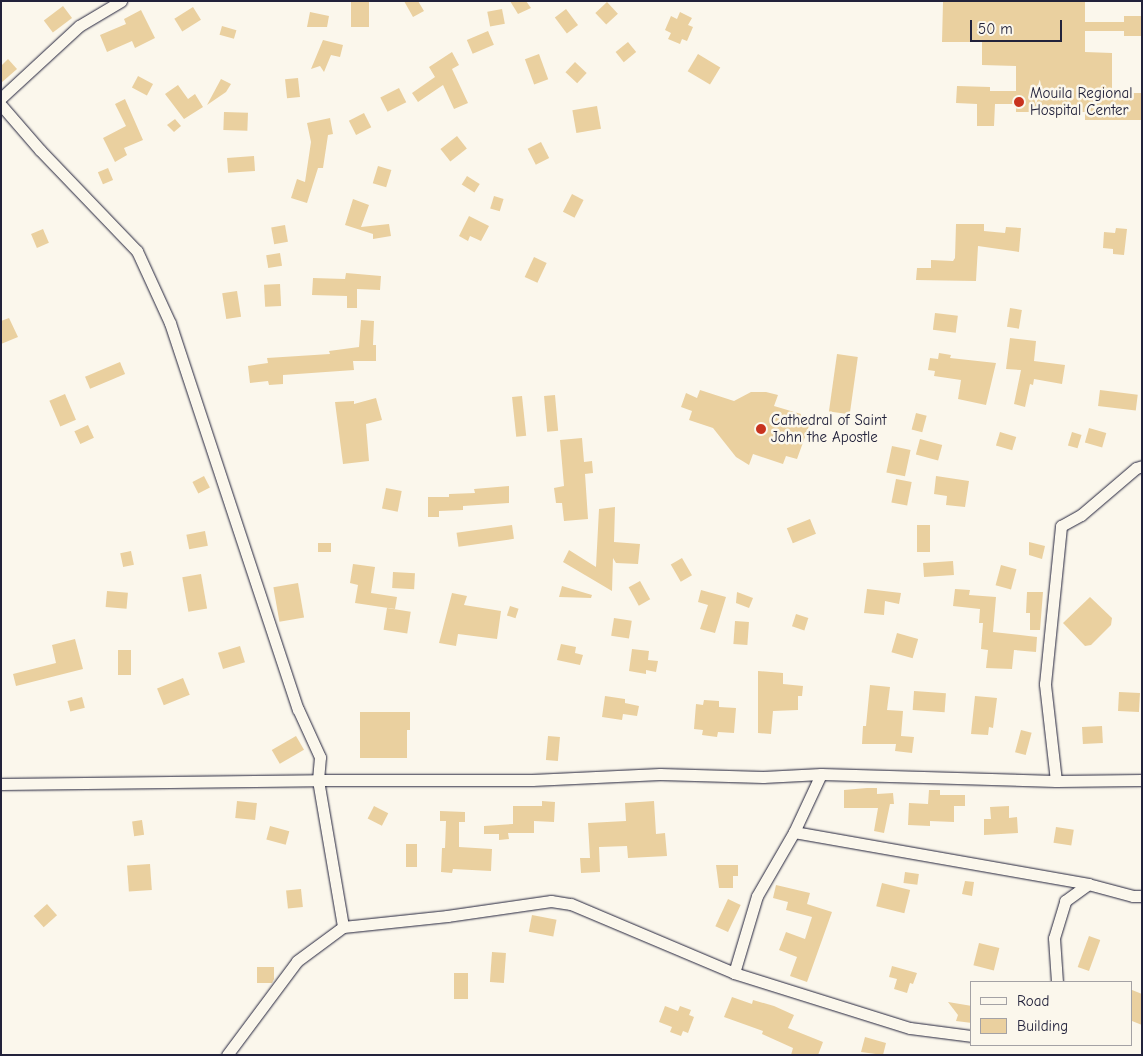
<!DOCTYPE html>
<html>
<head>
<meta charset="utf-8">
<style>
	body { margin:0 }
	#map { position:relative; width:1143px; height:1056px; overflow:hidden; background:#fbf7ec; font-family:"Comic Neue",sans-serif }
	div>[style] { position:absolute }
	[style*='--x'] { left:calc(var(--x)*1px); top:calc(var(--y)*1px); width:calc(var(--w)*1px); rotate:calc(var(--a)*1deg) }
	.building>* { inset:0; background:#ead09f; transform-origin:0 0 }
	.roads { filter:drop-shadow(0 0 1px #22223b) drop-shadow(0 0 1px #22223b) }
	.street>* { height:11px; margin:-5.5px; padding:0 5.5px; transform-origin:5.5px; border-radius:5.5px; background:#fbf7ec }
	.dots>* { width:14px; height:14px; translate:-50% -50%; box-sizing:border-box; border:2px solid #fbf7ec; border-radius:50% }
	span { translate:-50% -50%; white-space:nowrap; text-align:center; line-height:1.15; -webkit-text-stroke:5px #fbf7ec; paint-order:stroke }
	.poi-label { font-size:15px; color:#22223b }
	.left { translate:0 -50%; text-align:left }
	.frame { position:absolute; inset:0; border:2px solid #22223b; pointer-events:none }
	.legend { position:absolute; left:970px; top:981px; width:162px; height:65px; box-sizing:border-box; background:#fbf7ec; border:1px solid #a4a2a5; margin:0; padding:6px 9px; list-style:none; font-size:15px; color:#22223b }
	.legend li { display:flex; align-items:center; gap:10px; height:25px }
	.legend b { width:25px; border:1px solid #a4a2a5 }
	.scale { position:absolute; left:970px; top:20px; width:92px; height:22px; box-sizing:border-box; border:2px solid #22223b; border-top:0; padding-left:6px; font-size:15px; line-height:18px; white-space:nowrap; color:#22223b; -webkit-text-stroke:4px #fbf7ec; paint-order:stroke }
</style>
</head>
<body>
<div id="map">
	<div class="building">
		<div style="left:351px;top:1px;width:18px;height:26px"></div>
		<div style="clip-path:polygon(404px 1px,418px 1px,424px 11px,413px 17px)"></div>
		<div style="clip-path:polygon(510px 1px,526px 1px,531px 8px,518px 14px)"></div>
		<div style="clip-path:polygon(1085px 1px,1085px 22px,1124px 22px,1124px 16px,1142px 16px,1142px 36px,1124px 36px,1124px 31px,1085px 31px,1085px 52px,1112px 53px,1112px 93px,1142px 93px,1142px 120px,1085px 120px,1085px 112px,1016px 112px,1016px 104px,995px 104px,994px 126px,977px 126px,977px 104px,956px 103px,957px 86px,990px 87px,990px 91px,1016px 91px,1016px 66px,982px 65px,982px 42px,942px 42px,943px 2px)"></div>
		<div style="left:607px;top:2px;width:16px;height:16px;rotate:47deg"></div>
		<div style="left:63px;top:6px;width:15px;height:24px;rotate:53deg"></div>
		<div style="left:193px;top:7px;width:15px;height:22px;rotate:58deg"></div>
		<div style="left:502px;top:9px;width:15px;height:15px;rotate:79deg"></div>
		<div style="left:566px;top:9px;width:20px;height:14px;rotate:53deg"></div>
		<div style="clip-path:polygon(141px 10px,155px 38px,135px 48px,132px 41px,107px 52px,100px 35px,126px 24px,124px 19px)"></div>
		<div style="clip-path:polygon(310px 12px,329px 16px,327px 27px,307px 27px)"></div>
		<div style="clip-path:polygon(680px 12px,692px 18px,688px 25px,693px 27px,687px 41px,682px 39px,680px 44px,668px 39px,671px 33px,665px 30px,671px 16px,677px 19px)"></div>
		<div style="left:222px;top:26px;width:15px;height:9px;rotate:16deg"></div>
		<div style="left:488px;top:31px;width:15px;height:23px;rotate:67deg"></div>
		<div style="clip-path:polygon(323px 40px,343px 45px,340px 57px,331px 55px,324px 72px,320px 66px,311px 69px)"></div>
		<div style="left:628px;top:42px;width:13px;height:16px;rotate:51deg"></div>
		<div style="clip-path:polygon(452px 52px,459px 65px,452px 69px,468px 103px,454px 109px,443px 85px,418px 102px,412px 93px,435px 77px,429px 67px)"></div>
		<div style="left:539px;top:54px;width:27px;height:15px;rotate:70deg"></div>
		<div style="left:698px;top:54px;width:26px;height:20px;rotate:31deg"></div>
		<div style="clip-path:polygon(8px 59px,17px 69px,1px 83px,1px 66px)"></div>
		<div style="left:575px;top:62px;width:16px;height:14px;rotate:43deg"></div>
		<div style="left:138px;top:76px;width:17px;height:13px;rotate:28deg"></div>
		<div style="left:298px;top:78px;width:19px;height:13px;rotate:84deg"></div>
		<div style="clip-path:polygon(221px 79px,231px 84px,226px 92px,207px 105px)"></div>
		<div style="clip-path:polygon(178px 85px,188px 99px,195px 94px,203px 107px,184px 119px,165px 94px)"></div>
		<div style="left:399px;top:88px;width:16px;height:21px;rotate:63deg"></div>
		<div style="clip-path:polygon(125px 99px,143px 140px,124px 148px,127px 155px,115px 162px,103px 138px,126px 126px,115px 104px)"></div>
		<div style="left:597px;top:106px;width:23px;height:25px;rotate:80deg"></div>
		<div style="left:224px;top:112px;width:24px;height:18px;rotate:2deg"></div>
		<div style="left:364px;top:113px;width:16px;height:17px;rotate:63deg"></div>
		<div style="clip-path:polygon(330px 118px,333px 134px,328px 135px,323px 168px,318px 168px,307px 203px,291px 198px,297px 179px,305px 182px,311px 142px,307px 123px)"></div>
		<div style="clip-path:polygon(175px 119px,181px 126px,174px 132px,167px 125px)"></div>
		<div style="left:457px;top:136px;width:16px;height:21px;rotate:52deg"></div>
		<div style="left:541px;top:142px;width:18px;height:15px;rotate:63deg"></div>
		<div style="left:254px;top:156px;width:15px;height:27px;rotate:86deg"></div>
		<div style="left:378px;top:166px;width:14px;height:18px;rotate:17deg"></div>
		<div style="left:108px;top:168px;width:13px;height:11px;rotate:67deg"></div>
		<div style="left:467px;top:176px;width:15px;height:10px;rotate:32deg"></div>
		<div style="left:572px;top:194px;width:13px;height:20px;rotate:27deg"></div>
		<div style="left:494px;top:196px;width:10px;height:13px;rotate:17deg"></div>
		<div style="clip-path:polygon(353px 199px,369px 205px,361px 227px,389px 224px,391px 236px,373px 239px,373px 234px,345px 225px)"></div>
		<div style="clip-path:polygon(469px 216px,489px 226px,481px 241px,470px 236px,468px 241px,459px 236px)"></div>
		<div style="clip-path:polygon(956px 224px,984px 224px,984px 231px,1005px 233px,1006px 227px,1021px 228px,1019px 252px,978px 246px,976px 281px,916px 280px,917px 268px,931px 268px,931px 260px,953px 261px,955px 258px)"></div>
		<div style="left:285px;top:225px;width:17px;height:14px;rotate:80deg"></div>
		<div style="clip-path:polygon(1116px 228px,1127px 229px,1124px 255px,1113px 254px,1113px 249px,1103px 248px,1104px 232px,1115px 233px)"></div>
		<div style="left:43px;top:229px;width:15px;height:13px;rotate:67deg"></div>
		<div style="left:280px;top:253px;width:13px;height:14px;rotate:81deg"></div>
		<div style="left:534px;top:257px;width:14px;height:22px;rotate:25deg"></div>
		<div style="clip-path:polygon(346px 273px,381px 276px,380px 290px,357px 289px,357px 308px,347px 308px,347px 296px,312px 295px,313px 278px,345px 279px)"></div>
		<div style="left:280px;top:284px;width:22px;height:16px;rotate:87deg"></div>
		<div style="left:237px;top:291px;width:26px;height:15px;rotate:81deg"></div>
		<div style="left:1010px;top:308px;width:12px;height:19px;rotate:9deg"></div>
		<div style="left:935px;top:313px;width:23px;height:17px;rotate:7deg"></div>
		<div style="clip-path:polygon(9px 318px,18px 337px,1px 344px,1px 321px)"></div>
		<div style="clip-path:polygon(361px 320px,374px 321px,373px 345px,376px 345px,376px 361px,353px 361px,354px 370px,283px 375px,283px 384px,269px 385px,268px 381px,250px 383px,248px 366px,268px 363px,267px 358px,330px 354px,329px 351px,359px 347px)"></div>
		<div style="clip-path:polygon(1010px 338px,1036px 341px,1034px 361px,1065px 365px,1062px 384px,1034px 379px,1033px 385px,1030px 384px,1025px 407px,1014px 404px,1021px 370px,1006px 369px)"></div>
		<div style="clip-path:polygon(939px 353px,951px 355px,950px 358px,996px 363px,986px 405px,958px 399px,961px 380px,934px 376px,935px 371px,928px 370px,930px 358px,938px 359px)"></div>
		<div style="left:837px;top:354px;width:21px;height:58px;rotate:8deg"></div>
		<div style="left:120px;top:362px;width:13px;height:38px;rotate:67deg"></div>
		<div style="clip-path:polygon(700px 390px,734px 401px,751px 392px,766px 392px,778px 395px,774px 406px,801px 414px,799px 423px,809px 426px,797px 459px,786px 456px,783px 464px,753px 454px,749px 465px,736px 457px,713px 428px,689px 420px,692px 411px,681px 407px,686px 393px,697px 398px)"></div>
		<div style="left:1100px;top:390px;width:38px;height:16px;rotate:7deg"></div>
		<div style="left:65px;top:394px;width:28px;height:17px;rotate:67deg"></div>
		<div style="left:555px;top:395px;width:36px;height:11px;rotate:85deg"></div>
		<div style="left:522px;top:396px;width:40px;height:10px;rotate:84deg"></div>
		<div style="clip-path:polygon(376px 398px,382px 420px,366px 424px,369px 461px,343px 464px,335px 402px,354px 401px,354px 404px)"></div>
		<div style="left:916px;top:413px;width:11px;height:17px;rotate:15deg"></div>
		<div style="left:88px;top:425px;width:14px;height:15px;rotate:65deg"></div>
		<div style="left:1089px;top:428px;width:18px;height:15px;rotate:16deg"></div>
		<div style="left:1000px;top:432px;width:17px;height:14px;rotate:17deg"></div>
		<div style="left:1072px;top:432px;width:10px;height:14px;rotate:17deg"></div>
		<div style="clip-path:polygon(582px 438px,584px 462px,592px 461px,593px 473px,585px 474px,588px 519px,564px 521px,562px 503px,556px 503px,554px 488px,564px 486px,560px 440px)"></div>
		<div style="left:920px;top:439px;width:23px;height:16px;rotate:15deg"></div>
		<div style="left:892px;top:446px;width:19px;height:27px;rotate:12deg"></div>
		<div style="left:204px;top:476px;width:13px;height:13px;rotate:63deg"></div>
		<div style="clip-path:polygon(936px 476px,969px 481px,965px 507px,946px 505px,947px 496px,934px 494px)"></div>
		<div style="left:896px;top:479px;width:16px;height:24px;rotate:11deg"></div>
		<div style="clip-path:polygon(509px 486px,509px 503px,463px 506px,463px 510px,439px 511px,439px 517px,428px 517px,428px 497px,449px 497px,449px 494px,475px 493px,474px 489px)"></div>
		<div style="left:386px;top:488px;width:16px;height:21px;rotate:11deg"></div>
		<div style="clip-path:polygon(615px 507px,614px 542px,640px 544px,638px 564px,616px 563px,613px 558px,612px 591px,563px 562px,569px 550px,596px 567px,599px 509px)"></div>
		<div style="left:810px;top:519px;width:16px;height:25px;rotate:68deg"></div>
		<div style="left:512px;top:525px;width:14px;height:56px;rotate:82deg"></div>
		<div style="left:917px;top:525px;width:13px;height:27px"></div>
		<div style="left:205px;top:531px;width:15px;height:19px;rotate:79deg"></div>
		<div style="clip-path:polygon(1029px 542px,1045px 546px,1042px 559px,1029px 555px)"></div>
		<div style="left:318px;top:543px;width:13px;height:9px"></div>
		<div style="left:131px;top:551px;width:14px;height:11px;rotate:78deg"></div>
		<div style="left:682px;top:558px;width:20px;height:13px;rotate:60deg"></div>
		<div style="left:953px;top:561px;width:14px;height:30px;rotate:86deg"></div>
		<div style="clip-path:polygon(353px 564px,375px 567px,371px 593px,397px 597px,395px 609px,355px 603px,358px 585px,350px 583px)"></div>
		<div style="left:1001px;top:565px;width:16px;height:21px;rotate:15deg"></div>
		<div style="left:393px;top:572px;width:22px;height:16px;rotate:3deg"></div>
		<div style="left:201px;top:574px;width:35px;height:19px;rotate:80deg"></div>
		<div style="left:640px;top:581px;width:21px;height:13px;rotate:61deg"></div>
		<div style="left:298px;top:583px;width:35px;height:25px;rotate:80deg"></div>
		<div style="clip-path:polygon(562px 586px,592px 595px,591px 598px,559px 597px)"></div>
		<div style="clip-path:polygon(867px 589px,901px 593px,899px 604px,885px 601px,884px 615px,864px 613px)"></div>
		<div style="clip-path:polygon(955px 589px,970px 590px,969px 595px,996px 597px,993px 632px,1037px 637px,1036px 652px,1014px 650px,1012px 669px,986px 668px,988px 650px,981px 649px,983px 623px,979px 623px,980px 609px,953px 606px)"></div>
		<div style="clip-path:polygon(701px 590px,726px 597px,715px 633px,700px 629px,708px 605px,698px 602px)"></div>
		<div style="left:107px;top:591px;width:21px;height:16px;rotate:5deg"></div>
		<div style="clip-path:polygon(737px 592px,753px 598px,749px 608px,736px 603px)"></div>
		<div style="clip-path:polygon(1027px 592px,1043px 592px,1040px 630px,1030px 630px,1030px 613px,1026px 613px)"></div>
		<div style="clip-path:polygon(452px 593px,467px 596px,464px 605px,501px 611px,497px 639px,458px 634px,456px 646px,439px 643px)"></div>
		<div style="clip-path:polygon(1090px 597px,1112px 618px,1111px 625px,1091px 645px,1085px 646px,1063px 623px)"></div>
		<div style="left:510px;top:606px;width:9px;height:10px;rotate:18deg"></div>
		<div style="left:387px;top:608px;width:24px;height:22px;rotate:9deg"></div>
		<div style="left:796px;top:614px;width:13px;height:13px;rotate:18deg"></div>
		<div style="left:614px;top:618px;width:18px;height:18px;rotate:9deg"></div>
		<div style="left:735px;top:621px;width:14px;height:23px;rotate:4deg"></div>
		<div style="left:897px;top:633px;width:22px;height:20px;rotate:16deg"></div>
		<div style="clip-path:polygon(75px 639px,83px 669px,16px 686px,13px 674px,56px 663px,52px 645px)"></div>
		<div style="clip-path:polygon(561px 644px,576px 647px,575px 653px,583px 655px,580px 665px,557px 660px)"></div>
		<div style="left:240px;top:646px;width:17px;height:23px;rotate:73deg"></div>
		<div style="clip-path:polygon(632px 649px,649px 651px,648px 660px,658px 661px,656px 672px,646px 670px,646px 674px,629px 671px)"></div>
		<div style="left:131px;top:650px;width:25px;height:13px;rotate:90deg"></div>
		<div style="clip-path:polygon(758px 671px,783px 673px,783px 684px,803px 686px,802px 696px,798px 696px,798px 710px,773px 711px,771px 734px,758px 733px)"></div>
		<div style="left:183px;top:678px;width:18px;height:28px;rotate:68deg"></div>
		<div style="clip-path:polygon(870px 685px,890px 687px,887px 710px,903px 711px,901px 736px,914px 737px,912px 753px,895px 751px,896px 744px,862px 744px,863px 726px,866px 726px)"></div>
		<div style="left:914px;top:691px;width:32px;height:19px;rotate:4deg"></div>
		<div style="left:1119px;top:692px;width:21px;height:19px;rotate:3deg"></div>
		<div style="clip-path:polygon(605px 696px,625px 699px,625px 703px,639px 706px,637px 716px,623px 714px,622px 720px,602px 717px)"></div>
		<div style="clip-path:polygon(975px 696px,997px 698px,993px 728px,989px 727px,988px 735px,971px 734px)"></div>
		<div style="left:82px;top:697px;width:11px;height:15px;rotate:75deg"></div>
		<div style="clip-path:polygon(704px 700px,719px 701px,719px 707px,736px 708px,734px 733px,718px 732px,717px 737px,702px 735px,703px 730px,694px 729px,696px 704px,703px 705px)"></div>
		<div style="clip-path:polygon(360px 712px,410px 712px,410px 730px,407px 730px,407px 758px,360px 758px)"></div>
		<div style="left:1102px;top:726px;width:17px;height:20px;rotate:87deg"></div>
		<div style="left:1021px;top:730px;width:11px;height:23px;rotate:15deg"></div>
		<div style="left:296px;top:736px;width:16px;height:28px;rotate:60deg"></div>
		<div style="left:548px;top:736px;width:12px;height:24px;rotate:5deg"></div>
		<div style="clip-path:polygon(867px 788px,877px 788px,877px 794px,893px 793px,894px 804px,890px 804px,884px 833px,874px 831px,878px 808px,844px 808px,844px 790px)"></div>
		<div style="clip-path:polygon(929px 790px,940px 790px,940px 795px,965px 795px,965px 806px,954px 806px,954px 822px,930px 821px,930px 826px,908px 825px,909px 803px,928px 804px)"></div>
		<div style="left:237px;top:801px;width:20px;height:17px;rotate:6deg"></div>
		<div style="clip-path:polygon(542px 801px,555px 802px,554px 822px,534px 821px,534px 833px,508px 833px,509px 839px,499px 840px,499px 834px,484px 834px,484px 826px,513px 824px,513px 806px,542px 806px)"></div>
		<div style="clip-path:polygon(654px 801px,656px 834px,665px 833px,667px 856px,628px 858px,627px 846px,599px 847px,600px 872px,581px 873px,580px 858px,590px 858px,588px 823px,626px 821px,625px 803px)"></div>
		<div style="left:374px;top:806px;width:16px;height:14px;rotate:27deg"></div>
		<div style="clip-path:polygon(1009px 806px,1009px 818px,1017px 817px,1018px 833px,984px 835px,984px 819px,991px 819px,990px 807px)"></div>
		<div style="clip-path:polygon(440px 811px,465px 812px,465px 822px,459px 822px,459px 847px,492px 849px,491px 871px,453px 869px,452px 873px,441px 872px,442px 848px,445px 848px,446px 821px,440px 821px)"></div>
		<div style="left:142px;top:820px;width:15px;height:10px;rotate:82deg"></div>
		<div style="left:270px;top:826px;width:20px;height:14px;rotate:15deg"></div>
		<div style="left:1056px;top:827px;width:18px;height:16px;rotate:9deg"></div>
		<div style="left:406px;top:844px;width:11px;height:23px"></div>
		<div style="left:150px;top:864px;width:26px;height:23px;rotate:86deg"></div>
		<div style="clip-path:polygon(716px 865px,738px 865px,738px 876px,733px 876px,733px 888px,719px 888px)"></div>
		<div style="left:905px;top:872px;width:14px;height:11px;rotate:8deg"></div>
		<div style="clip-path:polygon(965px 881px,974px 882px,972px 896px,962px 894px)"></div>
		<div style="left:882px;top:883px;width:29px;height:24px;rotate:14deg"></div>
		<div style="clip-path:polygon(776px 885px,810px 893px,807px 904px,832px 912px,807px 982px,790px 976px,797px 957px,779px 950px,786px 932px,805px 939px,812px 917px,786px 910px,788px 902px,773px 898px)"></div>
		<div style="left:301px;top:889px;width:18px;height:15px;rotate:84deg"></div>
		<div style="left:728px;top:899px;width:14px;height:30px;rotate:25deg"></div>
		<div style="left:47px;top:904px;width:15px;height:18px;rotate:48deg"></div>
		<div style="left:532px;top:915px;width:25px;height:17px;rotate:11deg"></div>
		<div style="left:1089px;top:936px;width:12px;height:33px;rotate:20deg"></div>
		<div style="left:979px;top:943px;width:21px;height:23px;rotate:14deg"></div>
		<div style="left:492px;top:952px;width:14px;height:30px;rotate:4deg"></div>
		<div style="clip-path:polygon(892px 966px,917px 973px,913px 984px,910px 983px,907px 993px,894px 989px,897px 979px,889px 977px)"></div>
		<div style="clip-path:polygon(257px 967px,274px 967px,274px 979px,272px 983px,257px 983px)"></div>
		<div style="left:454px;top:973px;width:14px;height:26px"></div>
		<div style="clip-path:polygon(1132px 990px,1142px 994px,1142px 1025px,1132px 1021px)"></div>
		<div style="clip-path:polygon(732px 997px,752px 1004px,753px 1000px,774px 1006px,794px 1015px,788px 1028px,823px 1042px,818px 1055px,791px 1055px,793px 1048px,762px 1034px,763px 1031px,724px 1017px)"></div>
		<div style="clip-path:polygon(948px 1002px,972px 1006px,972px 1023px,956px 1021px,958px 1015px)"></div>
		<div style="clip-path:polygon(665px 1006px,678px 1011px,680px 1006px,691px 1010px,689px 1015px,694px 1017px,688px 1033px,683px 1031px,681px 1036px,670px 1032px,672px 1027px,659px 1022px)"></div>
		<div style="clip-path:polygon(865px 1037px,886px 1043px,883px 1055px,861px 1052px)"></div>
	</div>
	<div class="roads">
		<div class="street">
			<div style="--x:1;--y:98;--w:106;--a:-42.7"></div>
			<div style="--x:79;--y:26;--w:49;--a:-30.8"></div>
			<div style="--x:1;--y:105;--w:60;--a:49.1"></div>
			<div style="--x:40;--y:150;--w:140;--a:46.2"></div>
			<div style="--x:137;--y:251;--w:79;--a:65.4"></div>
			<div style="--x:170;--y:323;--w:407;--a:71.7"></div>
			<div style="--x:298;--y:709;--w:53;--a:65.4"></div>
			<div style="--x:320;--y:757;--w:23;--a:95"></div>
			<div style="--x:318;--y:780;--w:149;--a:80.3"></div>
			<div style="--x:1056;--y:781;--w:98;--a:-96.5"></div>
			<div style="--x:1045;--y:684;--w:159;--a:-84.2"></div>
			<div style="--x:1061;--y:526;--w:23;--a:-29"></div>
			<div style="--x:1081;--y:515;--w:72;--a:-40.5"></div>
			<div style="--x:1136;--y:468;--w:6;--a:-18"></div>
			<div style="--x:1;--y:784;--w:317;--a:-0.7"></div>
			<div style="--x:318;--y:780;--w:214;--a:0"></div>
			<div style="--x:532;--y:780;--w:128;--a:-2.7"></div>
			<div style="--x:660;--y:774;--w:103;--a:1.7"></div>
			<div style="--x:763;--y:777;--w:58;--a:-3"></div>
			<div style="--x:821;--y:774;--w:235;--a:1.7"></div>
			<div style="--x:1056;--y:781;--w:86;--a:-0.7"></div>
			<div style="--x:794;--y:832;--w:299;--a:10"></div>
			<div style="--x:1088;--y:884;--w:47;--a:14.9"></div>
			<div style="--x:1133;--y:896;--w:9;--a:0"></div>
			<div style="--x:734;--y:973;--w:80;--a:-73.4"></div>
			<div style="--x:757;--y:896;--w:74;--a:-60"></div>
			<div style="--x:794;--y:832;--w:64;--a:-65"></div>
			<div style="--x:1057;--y:982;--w:44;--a:-93.9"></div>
			<div style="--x:1054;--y:938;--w:39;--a:-73"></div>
			<div style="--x:1065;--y:901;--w:29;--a:-36"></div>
			<div style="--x:227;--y:1055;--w:117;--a:-53.3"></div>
			<div style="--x:297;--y:961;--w:57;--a:-36.5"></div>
			<div style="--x:343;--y:927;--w:105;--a:-6"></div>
			<div style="--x:447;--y:916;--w:105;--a:-8.2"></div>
			<div style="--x:551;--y:901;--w:20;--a:9"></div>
			<div style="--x:571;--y:904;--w:177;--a:22.9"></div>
			<div style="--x:734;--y:973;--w:184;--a:17.4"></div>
			<div style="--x:910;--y:1028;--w:63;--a:7.4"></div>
		</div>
	</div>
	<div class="dots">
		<div style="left:1019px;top:102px;background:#c8321e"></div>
		<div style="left:761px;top:429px;background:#c8321e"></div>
	</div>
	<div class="poi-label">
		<span class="left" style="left:1030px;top:102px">Mouila Regional<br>Hospital Center</span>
		<span class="left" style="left:771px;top:429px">Cathedral of Saint<br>John the Apostle</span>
	</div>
	<div class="frame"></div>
	<ul class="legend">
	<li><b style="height:6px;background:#fbf7ec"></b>Road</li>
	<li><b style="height:14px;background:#ead09f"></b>Building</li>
	</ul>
	<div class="scale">50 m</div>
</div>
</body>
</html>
